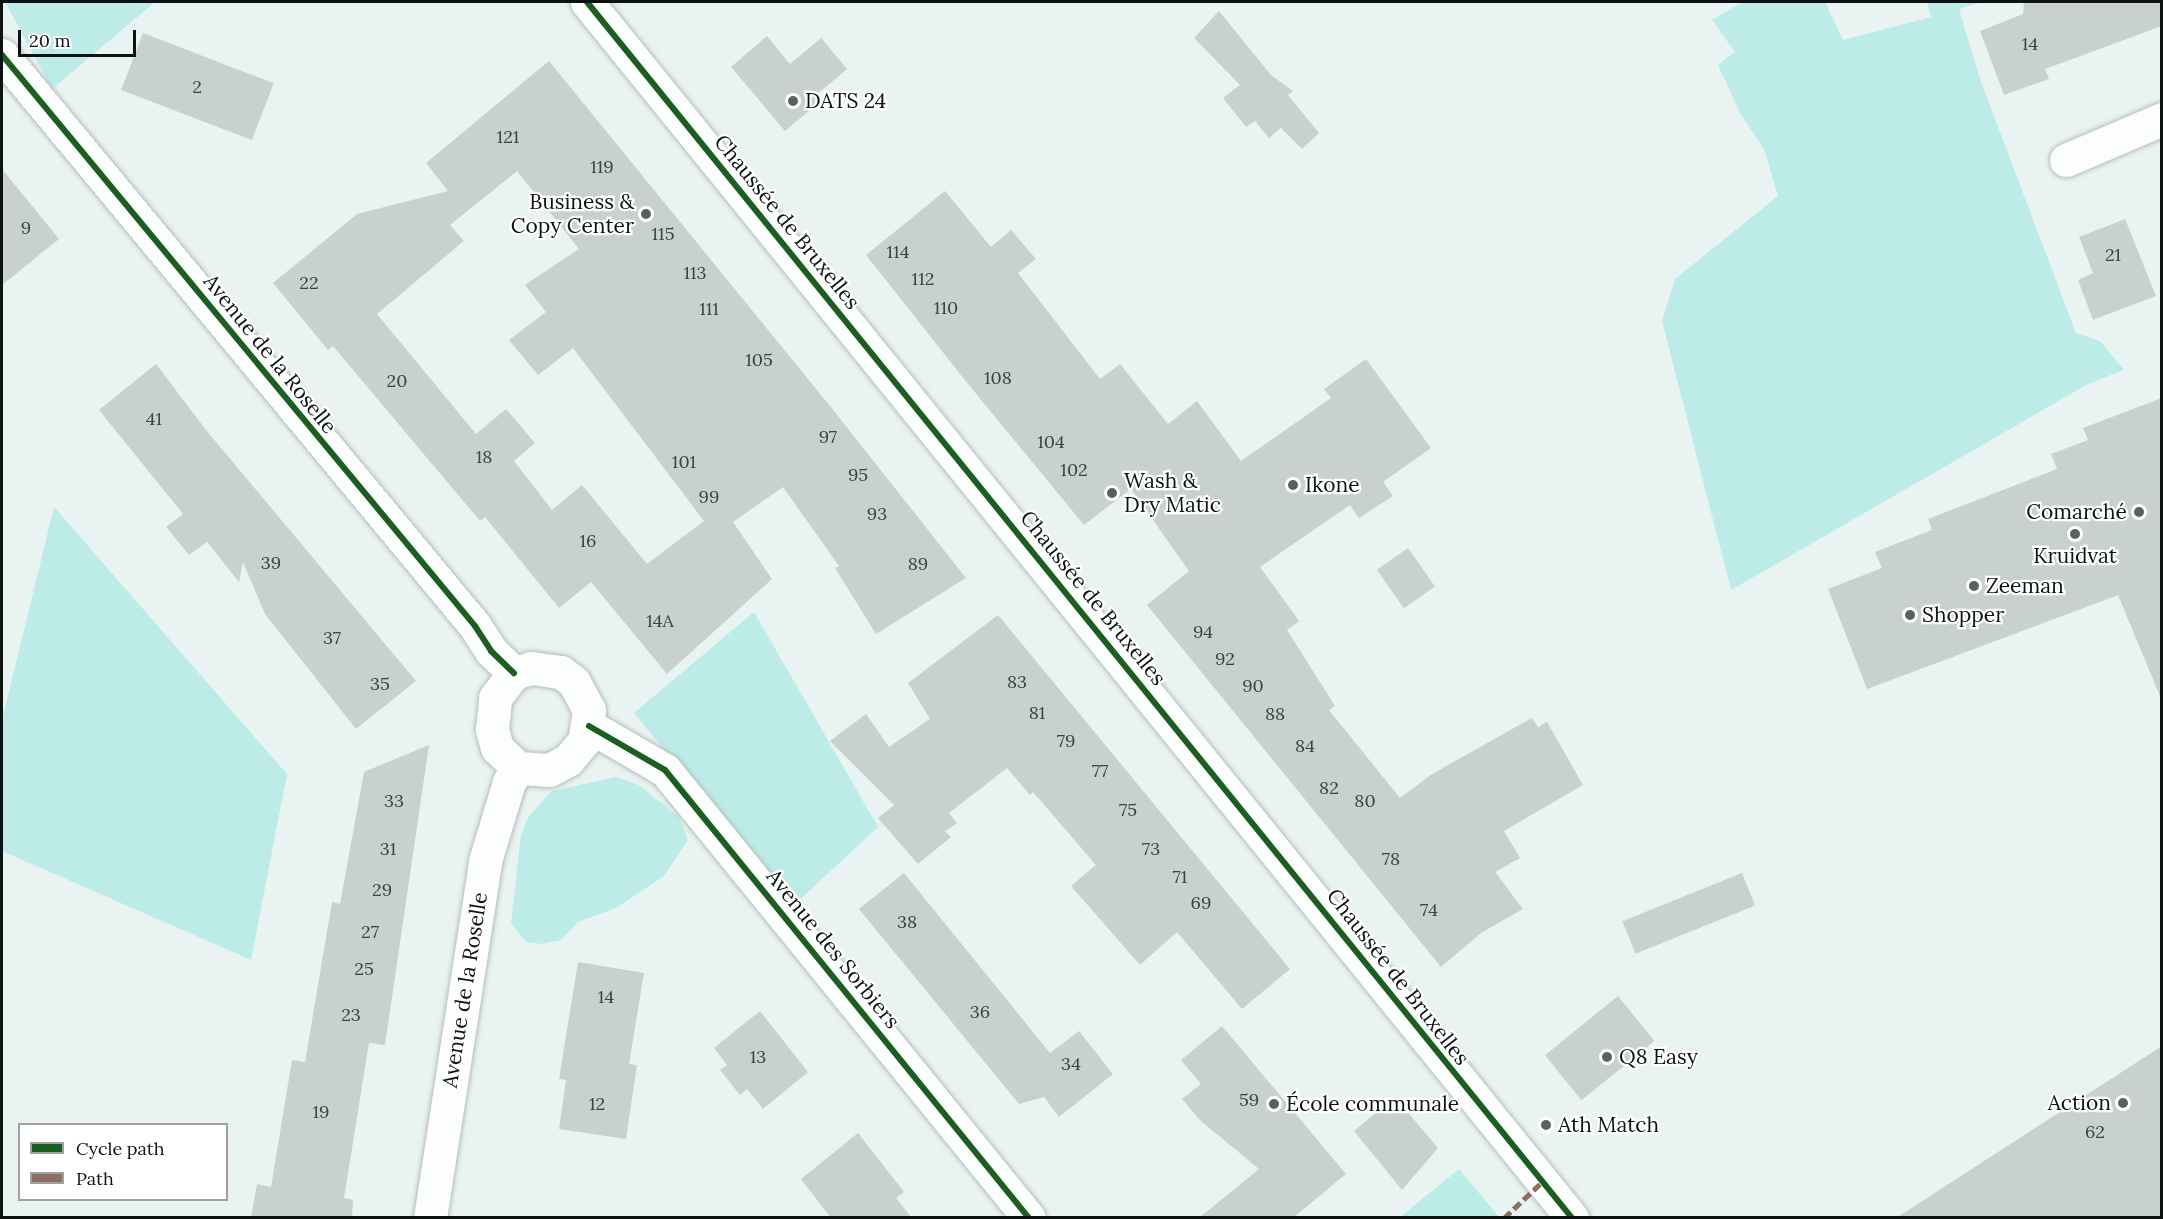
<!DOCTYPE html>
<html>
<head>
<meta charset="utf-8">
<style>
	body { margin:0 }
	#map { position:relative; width:2163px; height:1219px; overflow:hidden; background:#e8f3f2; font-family:Lora,serif }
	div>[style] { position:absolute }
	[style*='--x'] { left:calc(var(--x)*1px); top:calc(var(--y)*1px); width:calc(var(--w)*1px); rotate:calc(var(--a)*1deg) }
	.green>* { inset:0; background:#bdece8 }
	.building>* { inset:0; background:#c9d1d0; transform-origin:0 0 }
	.roads { filter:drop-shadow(0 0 2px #b6bebd) drop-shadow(0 0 2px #b6bebd) }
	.minor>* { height:33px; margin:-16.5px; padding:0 16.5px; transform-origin:16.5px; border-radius:16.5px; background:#fcfdfd }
	.tertiary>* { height:33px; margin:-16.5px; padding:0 16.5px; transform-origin:16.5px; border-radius:16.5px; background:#fcfdfd }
	.quiet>* { height:4.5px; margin-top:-2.25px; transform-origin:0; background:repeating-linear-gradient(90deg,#8d6e63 0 9px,transparent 0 13.5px) }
	.cycleway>* { height:6px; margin:-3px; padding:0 3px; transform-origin:3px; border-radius:3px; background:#1b5e20 }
	.dots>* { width:16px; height:16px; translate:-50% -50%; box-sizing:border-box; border:3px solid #fff; border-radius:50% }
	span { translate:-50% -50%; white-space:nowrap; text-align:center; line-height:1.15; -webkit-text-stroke:4.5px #fff; paint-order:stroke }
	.number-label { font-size:18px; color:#3b4242 }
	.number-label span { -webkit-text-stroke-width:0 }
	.poi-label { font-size:21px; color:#0c1312 }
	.left { translate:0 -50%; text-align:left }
	.right { translate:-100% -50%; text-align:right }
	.street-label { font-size:21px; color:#0c1312 }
	.frame { position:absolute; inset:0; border:3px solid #0c1312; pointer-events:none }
	.legend { position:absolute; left:18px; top:1123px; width:210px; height:78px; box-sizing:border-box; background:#fff; border:2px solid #9ea1a0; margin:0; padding:8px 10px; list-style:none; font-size:18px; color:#0c1312 }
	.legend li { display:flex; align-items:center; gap:12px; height:30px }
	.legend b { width:30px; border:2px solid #9ea1a0 }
	.scale { position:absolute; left:18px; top:30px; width:118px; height:27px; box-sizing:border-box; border:3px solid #0c1312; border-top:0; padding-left:8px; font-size:18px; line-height:21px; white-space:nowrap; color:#0c1312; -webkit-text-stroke:4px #fff; paint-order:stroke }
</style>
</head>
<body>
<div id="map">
	<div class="green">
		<div style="clip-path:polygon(5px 2px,155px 2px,52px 89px)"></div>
		<div style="clip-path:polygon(1743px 2px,1825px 2px,1843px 40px,1931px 17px,1927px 2px,1982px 2px,1959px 9px,1981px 82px,2076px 333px,2100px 341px,2124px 370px,2088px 384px,1731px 590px,1662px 321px,1675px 279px,1778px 196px,1764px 149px,1740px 113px,1718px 65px,1735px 52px,1712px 20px)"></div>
		<div style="clip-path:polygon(54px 507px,287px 774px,251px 960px,2px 851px,2px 720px)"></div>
		<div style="clip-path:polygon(754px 612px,878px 827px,793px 906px,634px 713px)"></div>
		<div style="clip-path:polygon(616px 777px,639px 785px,679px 817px,688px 840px,664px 876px,616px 908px,578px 922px,561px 940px,541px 944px,526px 942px,511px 923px,521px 835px,528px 817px,552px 791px)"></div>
		<div style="clip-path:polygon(1459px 1169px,1499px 1217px,1400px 1217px)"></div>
	</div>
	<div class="building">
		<div style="clip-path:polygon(2024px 2px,2162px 2px,2162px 26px,2045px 69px,2049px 79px,2004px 95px,1980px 31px,2023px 14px)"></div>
		<div style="clip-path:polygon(1219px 11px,1271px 75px,1293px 91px,1288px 95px,1319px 133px,1302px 149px,1281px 128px,1269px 138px,1255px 121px,1246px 127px,1223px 98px,1240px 85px,1194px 38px)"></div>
		<div style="left:143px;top:33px;width:140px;height:61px;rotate:21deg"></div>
		<div style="clip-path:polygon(767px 36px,790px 64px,821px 38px,847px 69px,816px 95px,821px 101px,785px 131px,731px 67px)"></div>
		<div style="clip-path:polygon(evenodd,549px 61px,830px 406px,966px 578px,876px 634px,835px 568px,839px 566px,783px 487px,733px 522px,772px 579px,667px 674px,591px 582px,559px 608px,485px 517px,480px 521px,333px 346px,328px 350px,273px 283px,357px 214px,448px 191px,426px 163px,549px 61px,517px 171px,579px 249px,525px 285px,546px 312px,509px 340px,538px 375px,573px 348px,704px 521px,647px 564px,582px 485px,552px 510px,514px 461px,535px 443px,506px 409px,476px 434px,377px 314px,464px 241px,450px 225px,517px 171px)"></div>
		<div style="clip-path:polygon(2px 169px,59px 239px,2px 285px)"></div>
		<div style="clip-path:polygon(945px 191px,991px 247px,1011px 230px,1036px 259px,1018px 273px,1100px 379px,1120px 364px,1168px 424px,1197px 401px,1241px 461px,1331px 398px,1324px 389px,1366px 359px,1431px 448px,1383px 482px,1393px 496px,1359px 518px,1350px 505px,1260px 567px,1299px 621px,1287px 630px,1335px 706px,1329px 710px,1400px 798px,1432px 774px,1532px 718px,1538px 727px,1547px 722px,1583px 785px,1504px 831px,1520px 858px,1495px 872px,1523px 909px,1481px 933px,1441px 967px,1147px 605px,1189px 571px,1131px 489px,1084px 525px,964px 379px,866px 255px)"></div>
		<div style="clip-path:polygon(2125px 219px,2156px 296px,2093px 320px,2078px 280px,2093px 273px,2079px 237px)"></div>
		<div style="clip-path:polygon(156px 364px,206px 430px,416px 681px,356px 729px,265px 614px,243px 562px,239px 582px,207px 542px,189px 555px,166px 527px,183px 514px,99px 410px)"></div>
		<div style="clip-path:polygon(2162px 398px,2162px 701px,2118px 595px,1867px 689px,1828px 589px,1882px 568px,1875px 552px,1932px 530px,1928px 519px,2057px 469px,2051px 454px,2088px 440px,2083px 428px)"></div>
		<div style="left:1408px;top:548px;width:47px;height:38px;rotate:55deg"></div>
		<div style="clip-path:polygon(998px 615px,1290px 969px,1242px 1009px,1177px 932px,1140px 965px,1071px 886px,1096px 865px,1033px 792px,1030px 795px,1007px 768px,949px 813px,957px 823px,945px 831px,951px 837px,918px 864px,878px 818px,894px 805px,830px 741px,866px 714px,889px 747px,930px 719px,908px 683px)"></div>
		<div style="clip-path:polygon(429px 745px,385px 1045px,369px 1043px,344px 1198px,353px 1200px,352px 1218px,251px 1218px,257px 1184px,271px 1187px,292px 1060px,305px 1062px,332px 902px,340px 904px,364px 772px)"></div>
		<div style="clip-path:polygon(904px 873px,1050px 1053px,1079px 1031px,1113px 1074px,1059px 1117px,1044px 1097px,1019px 1104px,859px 909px)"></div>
		<div style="left:1742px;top:873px;width:35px;height:129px;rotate:68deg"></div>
		<div style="clip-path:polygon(578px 962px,644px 973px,629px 1064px,637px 1065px,626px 1139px,559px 1129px,566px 1080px,559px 1079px)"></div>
		<div style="left:1618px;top:996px;width:58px;height:94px;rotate:51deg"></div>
		<div style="clip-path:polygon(760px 1011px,808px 1072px,763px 1109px,747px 1089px,740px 1095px,720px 1070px,727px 1065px,714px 1048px)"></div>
		<div style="clip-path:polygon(1222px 1026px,1346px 1174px,1293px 1218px,1199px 1218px,1259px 1169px,1201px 1121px,1182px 1099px,1201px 1084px,1181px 1060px)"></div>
		<div style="clip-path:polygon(2162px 1046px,2162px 1218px,1896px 1218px)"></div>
		<div style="clip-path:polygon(1395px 1097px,1438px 1148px,1402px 1190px,1354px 1131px)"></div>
		<div style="clip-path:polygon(858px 1133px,904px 1192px,896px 1198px,912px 1218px,831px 1218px,801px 1179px)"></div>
	</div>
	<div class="roads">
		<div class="minor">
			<div style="--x:2;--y:55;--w:741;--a:50.36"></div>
			<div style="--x:475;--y:626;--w:30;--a:57"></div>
			<div style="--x:491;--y:651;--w:32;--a:44"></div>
			<div style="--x:2066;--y:160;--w:104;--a:-23.1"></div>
			<div style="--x:531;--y:668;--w:30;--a:8"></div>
			<div style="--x:561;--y:672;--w:16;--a:38"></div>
			<div style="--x:574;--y:682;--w:32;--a:62"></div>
			<div style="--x:589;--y:710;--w:31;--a:99"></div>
			<div style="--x:584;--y:741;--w:25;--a:130"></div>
			<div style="--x:568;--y:760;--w:21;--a:152"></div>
			<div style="--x:549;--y:770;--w:31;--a:-176"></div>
			<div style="--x:518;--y:768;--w:29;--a:-136"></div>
			<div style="--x:497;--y:748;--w:20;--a:-105"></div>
			<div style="--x:492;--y:729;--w:31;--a:-84"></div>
			<div style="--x:495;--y:698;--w:31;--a:-53"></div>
			<div style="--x:514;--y:673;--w:18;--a:-16"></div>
			<div style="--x:589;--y:726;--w:88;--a:30.1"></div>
			<div style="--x:665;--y:770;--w:577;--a:50.91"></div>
			<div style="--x:430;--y:1218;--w:361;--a:-81.2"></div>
			<div style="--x:485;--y:861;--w:83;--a:-73.1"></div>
			<div style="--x:509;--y:782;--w:17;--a:-57"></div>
		</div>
		<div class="tertiary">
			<div style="--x:587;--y:2;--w:1565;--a:50.99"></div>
		</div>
	</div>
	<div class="quiet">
		<div style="--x:1504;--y:1218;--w:52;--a:-43.5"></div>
	</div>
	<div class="cycleway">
		<div style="--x:587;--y:2;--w:1565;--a:50.99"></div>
		<div style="--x:2;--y:55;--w:741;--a:50.36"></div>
		<div style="--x:475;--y:626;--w:30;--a:57"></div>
		<div style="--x:491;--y:651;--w:32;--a:44"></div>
		<div style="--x:589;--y:726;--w:88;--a:30.1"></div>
		<div style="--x:665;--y:770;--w:577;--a:50.91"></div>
	</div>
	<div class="dots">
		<div style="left:793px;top:101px;background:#596160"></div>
		<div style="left:646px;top:214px;background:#596160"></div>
		<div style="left:1293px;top:485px;background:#596160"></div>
		<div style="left:1112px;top:493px;background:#596160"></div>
		<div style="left:2139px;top:512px;background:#596160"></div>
		<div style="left:2075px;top:534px;background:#596160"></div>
		<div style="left:1974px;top:586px;background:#596160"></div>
		<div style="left:1910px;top:615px;background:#596160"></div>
		<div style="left:1607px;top:1057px;background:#596160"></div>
		<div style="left:2123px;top:1103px;background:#596160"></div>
		<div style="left:1274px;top:1104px;background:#596160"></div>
		<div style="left:1546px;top:1125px;background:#596160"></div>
	</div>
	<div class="number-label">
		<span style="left:2030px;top:44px">14</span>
		<span style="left:197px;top:87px">2</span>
		<span style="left:508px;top:137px">121</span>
		<span style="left:602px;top:167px">119</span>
		<span style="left:26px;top:228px">9</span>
		<span style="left:663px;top:234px">115</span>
		<span style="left:898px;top:252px">114</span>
		<span style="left:2113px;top:255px">21</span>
		<span style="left:695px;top:273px">113</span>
		<span style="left:923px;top:279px">112</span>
		<span style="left:309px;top:283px">22</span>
		<span style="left:946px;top:308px">110</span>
		<span style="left:709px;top:309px">111</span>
		<span style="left:759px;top:360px">105</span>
		<span style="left:998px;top:378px">108</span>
		<span style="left:397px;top:381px">20</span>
		<span style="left:154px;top:419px">41</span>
		<span style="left:828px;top:437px">97</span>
		<span style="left:1051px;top:442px">104</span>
		<span style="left:484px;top:457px">18</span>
		<span style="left:684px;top:462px">101</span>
		<span style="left:1074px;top:470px">102</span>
		<span style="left:858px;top:475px">95</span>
		<span style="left:709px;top:497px">99</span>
		<span style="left:877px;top:514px">93</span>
		<span style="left:588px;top:541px">16</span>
		<span style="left:271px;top:563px">39</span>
		<span style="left:918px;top:564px">89</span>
		<span style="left:660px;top:621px">14A</span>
		<span style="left:1203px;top:632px">94</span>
		<span style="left:332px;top:638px">37</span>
		<span style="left:1225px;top:659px">92</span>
		<span style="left:1017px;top:682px">83</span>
		<span style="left:380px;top:684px">35</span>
		<span style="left:1253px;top:686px">90</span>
		<span style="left:1037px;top:713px">81</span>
		<span style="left:1275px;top:714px">88</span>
		<span style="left:1066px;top:741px">79</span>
		<span style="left:1305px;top:746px">84</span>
		<span style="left:1100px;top:771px">77</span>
		<span style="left:1329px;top:788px">82</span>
		<span style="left:394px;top:801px">33</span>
		<span style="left:1365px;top:801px">80</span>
		<span style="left:1128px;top:810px">75</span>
		<span style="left:388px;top:849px">31</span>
		<span style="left:1151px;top:849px">73</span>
		<span style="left:1391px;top:859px">78</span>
		<span style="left:1180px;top:877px">71</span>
		<span style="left:382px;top:890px">29</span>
		<span style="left:1201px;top:903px">69</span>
		<span style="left:1429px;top:910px">74</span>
		<span style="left:907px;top:922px">38</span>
		<span style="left:370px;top:932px">27</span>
		<span style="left:364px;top:969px">25</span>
		<span style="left:606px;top:997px">14</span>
		<span style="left:980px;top:1012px">36</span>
		<span style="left:351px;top:1015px">23</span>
		<span style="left:758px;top:1057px">13</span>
		<span style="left:1071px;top:1064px">34</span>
		<span style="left:1249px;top:1100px">59</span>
		<span style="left:597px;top:1104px">12</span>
		<span style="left:321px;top:1112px">19</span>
		<span style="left:2095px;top:1132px">62</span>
	</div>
	<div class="poi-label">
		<span class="left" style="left:805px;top:101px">DATS 24</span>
		<span class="right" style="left:634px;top:214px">Business &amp;<br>Copy Center</span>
		<span class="left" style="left:1124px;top:493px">Wash &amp;<br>Dry Matic</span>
		<span class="left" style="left:1305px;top:485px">Ikone</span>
		<span class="right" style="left:2127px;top:512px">Comarché</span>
		<span style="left:2075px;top:556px">Kruidvat</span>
		<span class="left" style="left:1986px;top:586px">Zeeman</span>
		<span class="left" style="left:1922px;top:615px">Shopper</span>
		<span class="left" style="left:1619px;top:1057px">Q8 Easy</span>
		<span class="right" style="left:2111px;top:1103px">Action</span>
		<span class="left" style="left:1286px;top:1104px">École communale</span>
		<span class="left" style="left:1558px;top:1125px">Ath Match</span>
	</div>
	<div class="street-label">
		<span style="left:787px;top:222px;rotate:51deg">Chaussée de Bruxelles</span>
		<span style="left:270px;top:354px;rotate:51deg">Avenue de la Roselle</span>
		<span style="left:1093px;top:598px;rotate:51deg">Chaussée de Bruxelles</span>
		<span style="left:833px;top:949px;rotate:51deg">Avenue des Sorbiers</span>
		<span style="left:1398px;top:977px;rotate:52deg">Chaussée de Bruxelles</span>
		<span style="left:465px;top:990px;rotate:-81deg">Avenue de la Roselle</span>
	</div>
	<div class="frame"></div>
	<ul class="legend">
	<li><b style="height:8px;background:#1b5e20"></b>Cycle path</li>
	<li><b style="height:8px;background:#8d6e63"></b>Path</li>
	</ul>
	<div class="scale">20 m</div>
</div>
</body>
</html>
